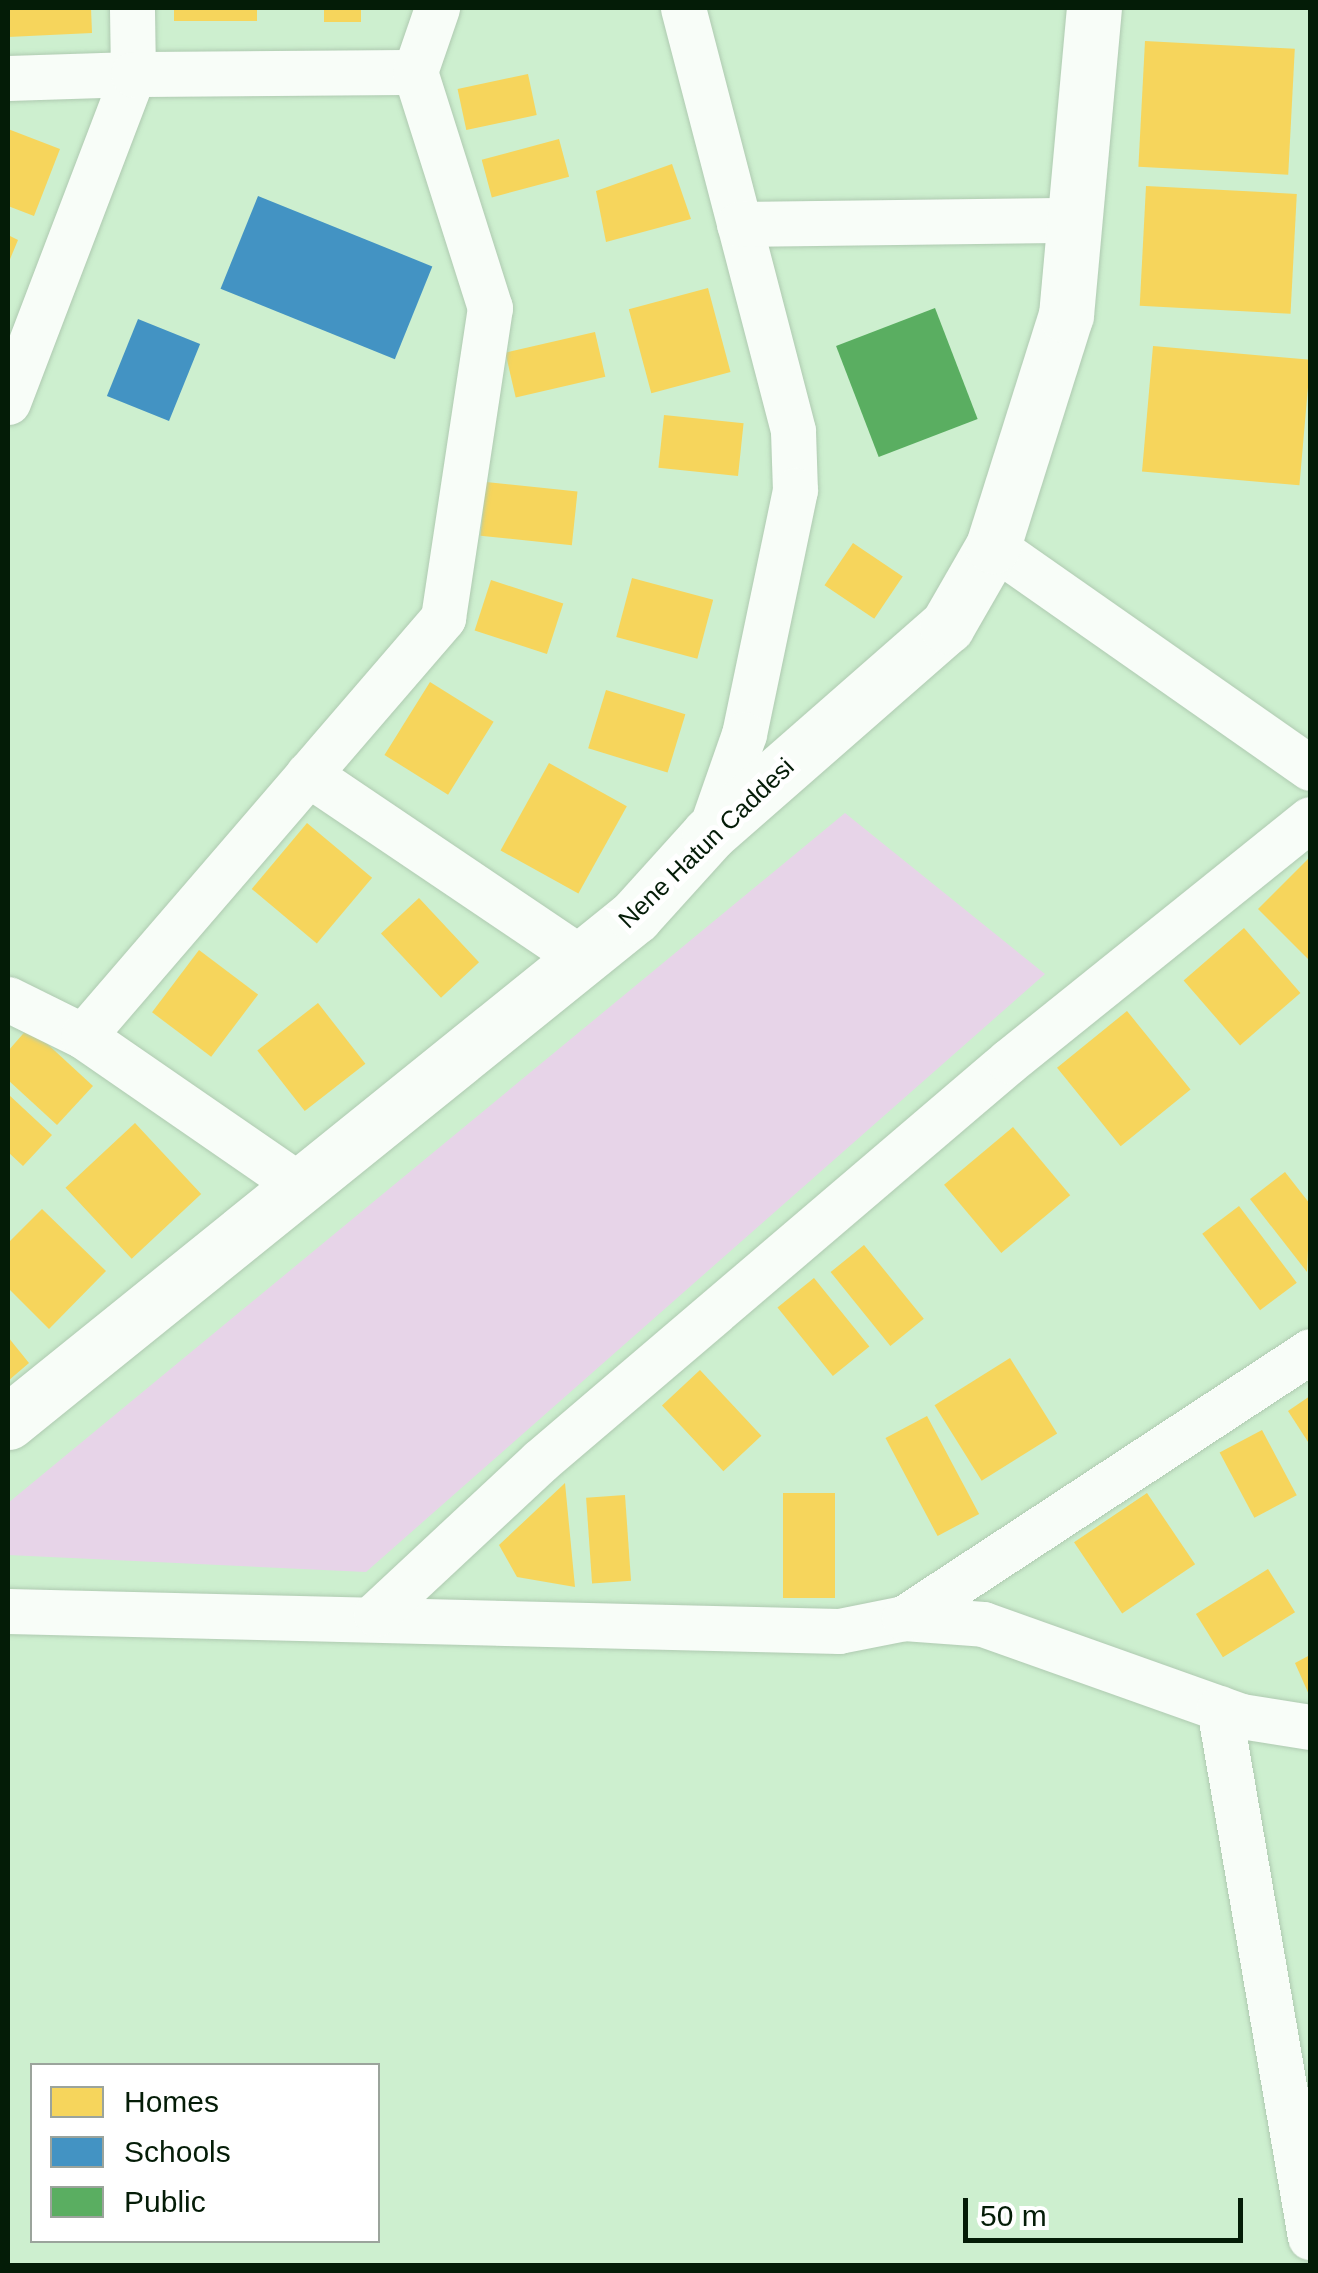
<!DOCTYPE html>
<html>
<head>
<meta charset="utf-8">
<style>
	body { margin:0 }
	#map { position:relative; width:1318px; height:2273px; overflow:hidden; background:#cdefcf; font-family:Arial,sans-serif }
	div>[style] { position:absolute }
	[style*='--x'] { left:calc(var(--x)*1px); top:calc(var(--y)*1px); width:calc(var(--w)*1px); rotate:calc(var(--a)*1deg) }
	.green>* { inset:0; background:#e7d4e8 }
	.homes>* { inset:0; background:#f6d55c; transform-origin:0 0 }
	.schools>* { inset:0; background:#4393c3; transform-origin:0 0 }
	.public>* { inset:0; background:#5aae61; transform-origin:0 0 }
	.roads { filter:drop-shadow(0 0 2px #afcab1) drop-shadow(0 0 2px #afcab1) }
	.minor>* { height:45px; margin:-22.5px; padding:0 22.5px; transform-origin:22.5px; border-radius:22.5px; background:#f8fdf8 }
	.tertiary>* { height:55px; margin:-27.5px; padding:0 27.5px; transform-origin:27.5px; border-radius:27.5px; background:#f8fdf8 }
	span { translate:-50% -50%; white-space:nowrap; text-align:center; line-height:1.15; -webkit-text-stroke:10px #fff; paint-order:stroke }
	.street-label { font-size:25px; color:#041c07 }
	.frame { position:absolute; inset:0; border:10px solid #041c07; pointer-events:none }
	.legend { position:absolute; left:30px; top:2063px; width:350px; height:180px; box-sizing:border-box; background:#fff; border:2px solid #9ba49c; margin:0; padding:12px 18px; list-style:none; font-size:30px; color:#041c07 }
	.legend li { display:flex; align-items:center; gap:20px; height:50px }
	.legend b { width:50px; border:2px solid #9ba49c }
	.scale { position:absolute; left:963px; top:2198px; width:280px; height:45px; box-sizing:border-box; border:5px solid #041c07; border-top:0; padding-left:12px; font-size:30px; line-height:35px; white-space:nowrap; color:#041c07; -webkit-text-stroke:8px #fff; paint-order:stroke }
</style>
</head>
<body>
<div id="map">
	<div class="green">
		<div style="clip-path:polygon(845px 813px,1045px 974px,366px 1572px,8px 1555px,8px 1503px)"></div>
	</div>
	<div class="homes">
		<div style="clip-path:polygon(8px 8px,91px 8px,92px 33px,8px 37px)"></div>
		<div style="left:174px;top:8px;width:83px;height:13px"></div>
		<div style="left:324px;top:8px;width:37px;height:14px"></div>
		<div style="left:1145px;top:41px;width:150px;height:126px;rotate:3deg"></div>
		<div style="left:528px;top:74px;width:42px;height:72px;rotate:78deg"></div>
		<div style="clip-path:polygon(8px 129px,60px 149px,34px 216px,8px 206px)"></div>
		<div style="left:559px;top:139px;width:39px;height:80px;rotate:75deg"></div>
		<div style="clip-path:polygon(672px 164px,691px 219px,606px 242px,596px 191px)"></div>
		<div style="left:1146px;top:186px;width:151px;height:120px;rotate:3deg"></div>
		<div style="clip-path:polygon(8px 235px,18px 240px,8px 264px)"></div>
		<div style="left:708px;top:288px;width:87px;height:82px;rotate:75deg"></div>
		<div style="left:595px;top:332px;width:46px;height:92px;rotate:77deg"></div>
		<div style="left:1153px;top:346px;width:158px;height:126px;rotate:5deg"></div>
		<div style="left:664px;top:415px;width:80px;height:53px;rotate:6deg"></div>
		<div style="left:486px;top:482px;width:92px;height:54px;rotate:6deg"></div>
		<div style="left:853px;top:543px;width:60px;height:51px;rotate:34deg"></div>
		<div style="left:632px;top:578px;width:84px;height:61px;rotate:15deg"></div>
		<div style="left:491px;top:580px;width:76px;height:53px;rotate:18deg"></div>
		<div style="left:430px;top:682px;width:75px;height:86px;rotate:32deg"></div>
		<div style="left:606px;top:690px;width:83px;height:61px;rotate:17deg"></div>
		<div style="left:549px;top:763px;width:89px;height:100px;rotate:29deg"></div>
		<div style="left:307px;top:823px;width:85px;height:86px;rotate:40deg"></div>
		<div style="clip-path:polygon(1310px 857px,1310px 961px,1258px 909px)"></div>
		<div style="left:419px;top:898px;width:88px;height:52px;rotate:47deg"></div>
		<div style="left:1244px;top:928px;width:86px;height:80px;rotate:49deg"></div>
		<div style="left:199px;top:950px;width:74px;height:78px;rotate:37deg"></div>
		<div style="left:318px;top:1003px;width:77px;height:77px;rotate:52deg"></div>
		<div style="left:1127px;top:1011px;width:101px;height:90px;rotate:51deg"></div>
		<div style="clip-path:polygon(29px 1027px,93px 1086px,57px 1125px,8px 1080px,8px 1051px)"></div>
		<div style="clip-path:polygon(8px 1094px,52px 1135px,23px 1166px,8px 1152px)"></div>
		<div style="left:135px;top:1123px;width:97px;height:95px;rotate:47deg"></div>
		<div style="left:1013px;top:1127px;width:89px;height:90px;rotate:50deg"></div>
		<div style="clip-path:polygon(1285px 1172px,1310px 1204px,1307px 1272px,1250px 1199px)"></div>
		<div style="left:1239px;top:1206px;width:96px;height:46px;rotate:53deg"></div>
		<div style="clip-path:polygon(42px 1209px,106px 1271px,49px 1329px,8px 1288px,8px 1243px)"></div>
		<div style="left:864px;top:1245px;width:95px;height:43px;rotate:51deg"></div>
		<div style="left:814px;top:1278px;width:88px;height:47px;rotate:51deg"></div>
		<div style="clip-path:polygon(8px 1337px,29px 1363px,8px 1381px)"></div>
		<div style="left:1010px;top:1358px;width:89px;height:89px;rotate:58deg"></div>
		<div style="left:700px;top:1370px;width:90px;height:52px;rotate:47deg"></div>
		<div style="clip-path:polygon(1310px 1396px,1310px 1445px,1288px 1411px)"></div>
		<div style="left:927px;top:1416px;width:111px;height:47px;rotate:62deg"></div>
		<div style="left:1262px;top:1430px;width:74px;height:48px;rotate:62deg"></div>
		<div style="clip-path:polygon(565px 1483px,575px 1587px,517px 1577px,499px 1545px)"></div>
		<div style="left:783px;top:1493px;width:52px;height:105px"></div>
		<div style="left:1147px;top:1493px;width:86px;height:88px;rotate:56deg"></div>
		<div style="left:625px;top:1495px;width:86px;height:39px;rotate:86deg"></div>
		<div style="left:1268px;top:1569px;width:51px;height:85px;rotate:58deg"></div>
		<div style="clip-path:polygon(1310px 1655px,1310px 1697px,1295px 1663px)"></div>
	</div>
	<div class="schools">
		<div style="left:258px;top:196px;width:188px;height:100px;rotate:22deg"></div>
		<div style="left:138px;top:319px;width:67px;height:83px;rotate:22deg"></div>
	</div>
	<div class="public">
		<div style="left:935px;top:308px;width:119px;height:106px;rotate:69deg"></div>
	</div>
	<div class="roads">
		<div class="minor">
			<div style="--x:683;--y:8;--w:437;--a:75.4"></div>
			<div style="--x:793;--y:431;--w:59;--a:88.1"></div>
			<div style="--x:795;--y:490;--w:249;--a:101.8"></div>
			<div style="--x:744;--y:734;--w:106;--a:109.3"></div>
			<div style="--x:8;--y:78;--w:125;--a:-1.8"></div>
			<div style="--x:133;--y:74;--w:66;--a:-90.9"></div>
			<div style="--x:739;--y:224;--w:336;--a:-0.7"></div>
			<div style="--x:8;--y:402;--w:351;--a:-69.1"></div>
			<div style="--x:133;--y:74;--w:282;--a:-0.4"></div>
			<div style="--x:993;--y:546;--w:387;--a:35"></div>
			<div style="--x:308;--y:774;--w:327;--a:34"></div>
			<div style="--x:8;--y:999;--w:84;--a:26.3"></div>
			<div style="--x:83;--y:1036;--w:552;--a:-49.26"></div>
			<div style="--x:443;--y:618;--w:314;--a:-81.4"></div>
			<div style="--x:490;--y:308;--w:248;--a:-107.6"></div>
			<div style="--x:415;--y:72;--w:68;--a:-71"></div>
			<div style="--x:83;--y:1036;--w:257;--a:34.6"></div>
			<div style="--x:8;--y:1611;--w:831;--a:1.38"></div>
			<div style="--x:839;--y:1631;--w:66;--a:-11.3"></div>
			<div style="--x:904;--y:1618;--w:79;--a:4.3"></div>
			<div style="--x:983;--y:1624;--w:274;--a:19.6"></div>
			<div style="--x:1241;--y:1716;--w:70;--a:9.1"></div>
			<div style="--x:376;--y:1614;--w:224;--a:-43"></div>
			<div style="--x:540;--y:1461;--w:616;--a:-40.46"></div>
			<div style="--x:1009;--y:1061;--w:386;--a:-38.8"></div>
			<div style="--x:904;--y:1618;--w:486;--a:-33.3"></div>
			<div style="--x:1219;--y:1708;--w:537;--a:80.24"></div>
		</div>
		<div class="tertiary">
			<div style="--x:8;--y:1422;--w:806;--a:-38.9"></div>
			<div style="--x:635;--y:916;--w:110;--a:-47.9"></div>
			<div style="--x:709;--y:834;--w:316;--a:-41.2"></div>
			<div style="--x:947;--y:626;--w:92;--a:-60.1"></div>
			<div style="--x:993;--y:546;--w:242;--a:-72.5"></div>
			<div style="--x:1066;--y:315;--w:308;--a:-84.8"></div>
		</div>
	</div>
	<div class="street-label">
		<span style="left:706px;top:843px;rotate:-44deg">Nene Hatun Caddesi</span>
	</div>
	<div class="frame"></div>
	<ul class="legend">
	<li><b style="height:28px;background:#f6d55c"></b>Homes</li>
	<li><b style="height:28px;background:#4393c3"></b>Schools</li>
	<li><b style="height:28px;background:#5aae61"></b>Public</li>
	</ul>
	<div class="scale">50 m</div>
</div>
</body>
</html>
